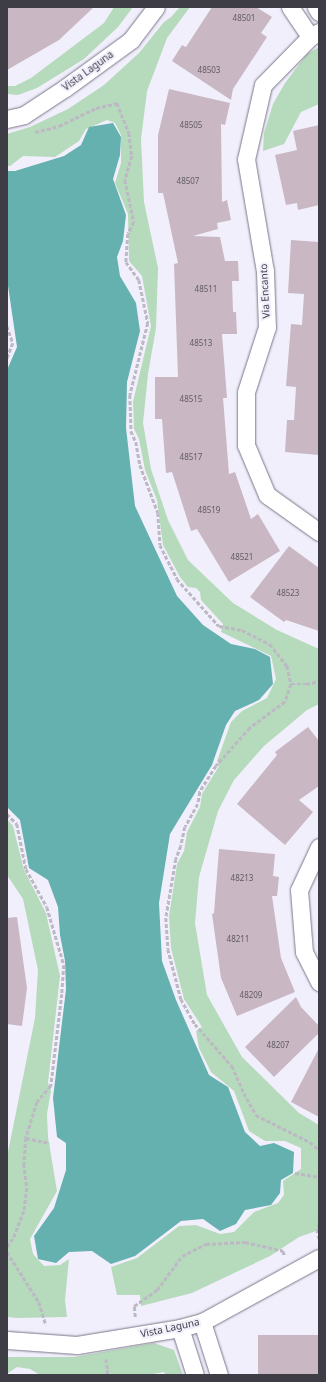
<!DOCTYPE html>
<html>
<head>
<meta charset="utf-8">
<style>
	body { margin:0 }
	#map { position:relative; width:326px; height:1382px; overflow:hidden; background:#f2effc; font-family:"Noto Sans",sans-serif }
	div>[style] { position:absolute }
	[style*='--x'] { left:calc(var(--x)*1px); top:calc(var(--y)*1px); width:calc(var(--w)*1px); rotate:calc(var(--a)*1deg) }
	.green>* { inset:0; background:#b6dabc }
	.water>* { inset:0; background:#64b1b0 }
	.building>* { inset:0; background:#c9b7c4; transform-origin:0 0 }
	.path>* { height:2.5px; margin-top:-1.25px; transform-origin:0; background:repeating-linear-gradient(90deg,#bcb9c4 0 4px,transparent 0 6px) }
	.roads { filter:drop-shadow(0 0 1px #7a7688) drop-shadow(0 0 1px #7a7688) }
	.street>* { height:17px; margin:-8.5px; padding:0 8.5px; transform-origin:8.5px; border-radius:8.5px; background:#fff }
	span { translate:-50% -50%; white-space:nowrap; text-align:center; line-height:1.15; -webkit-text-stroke:4px #f2effc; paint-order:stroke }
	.number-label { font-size:8px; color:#615b64 }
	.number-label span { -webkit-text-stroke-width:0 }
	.street-label { font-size:10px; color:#3e3c44 }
	.frame { position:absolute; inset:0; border:8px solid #3e3c44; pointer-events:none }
</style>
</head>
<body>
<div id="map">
	<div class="green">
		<div style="clip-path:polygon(114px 7px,133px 7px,118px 27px,84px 59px,37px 88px,18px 95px,7px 94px,7px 86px,15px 86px,31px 78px,104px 23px)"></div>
		<div style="clip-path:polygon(180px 7px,190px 7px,167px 38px,147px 91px,141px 139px,144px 202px,158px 268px,156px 328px,148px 374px,143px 423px,151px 469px,168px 520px,188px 560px,233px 603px,277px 630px,319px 649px,319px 704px,307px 710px,264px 746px,234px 780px,218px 811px,199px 877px,195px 923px,207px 995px,242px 1057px,299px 1113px,319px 1125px,319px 1230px,299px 1237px,270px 1256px,192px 1293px,141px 1306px,140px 1295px,117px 1295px,111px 1267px,137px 1258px,179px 1226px,196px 1225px,220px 1234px,234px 1232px,254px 1212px,278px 1203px,284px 1195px,283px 1181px,301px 1169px,301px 1148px,285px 1141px,265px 1141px,249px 1131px,234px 1091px,211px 1072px,199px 1048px,196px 1031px,202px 1027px,184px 999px,171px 948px,169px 916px,177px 864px,184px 851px,187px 832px,200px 807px,202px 794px,219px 766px,217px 761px,231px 722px,242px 711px,267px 698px,276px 679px,271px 656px,221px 632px,223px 624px,201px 600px,200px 592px,196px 588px,188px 587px,180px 577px,163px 545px,157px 500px,145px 470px,139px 439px,134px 429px,133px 402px,151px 326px,142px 276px,129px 261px,128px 214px,115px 183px,121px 163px,121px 135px,115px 123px,107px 120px,86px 129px,79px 141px,55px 157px,23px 156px,10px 166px,7px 166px,7px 134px,30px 127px,68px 109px,104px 85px,139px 53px,164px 22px,171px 17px)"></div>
		<div style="clip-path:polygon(319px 47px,319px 104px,301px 112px,284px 144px,263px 151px,264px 133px,273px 104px,285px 83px,307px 54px)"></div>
		<div style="clip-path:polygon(7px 819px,13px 826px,24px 870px,46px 913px,60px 976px,48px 1083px,51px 1091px,47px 1114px,48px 1137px,57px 1191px,30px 1239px,33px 1254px,44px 1266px,60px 1265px,69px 1259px,65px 1300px,67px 1317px,17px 1318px,7px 1317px,7px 1157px,35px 1018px,38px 970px,23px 899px,7px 875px)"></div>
		<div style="clip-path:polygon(154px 1343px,174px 1350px,183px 1375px,166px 1375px,164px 1372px,148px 1375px,40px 1375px,30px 1369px,17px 1367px,7px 1374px,7px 1357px,74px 1357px)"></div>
	</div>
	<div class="water">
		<div style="clip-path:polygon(113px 123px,121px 137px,120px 155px,113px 179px,126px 215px,123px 241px,117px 257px,120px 276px,136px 303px,140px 331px,127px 382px,126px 428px,135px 506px,177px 596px,203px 625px,231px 644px,255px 649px,270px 657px,273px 684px,259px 700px,235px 711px,226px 725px,212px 765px,170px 834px,159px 903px,162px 961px,176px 1000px,209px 1075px,228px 1087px,245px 1132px,260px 1146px,274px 1143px,294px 1152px,293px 1173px,281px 1180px,280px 1193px,271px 1205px,245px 1210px,236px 1224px,220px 1231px,203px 1219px,181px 1221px,135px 1256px,111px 1264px,92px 1251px,69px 1252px,56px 1263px,38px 1259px,34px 1236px,54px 1208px,66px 1170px,66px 1143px,57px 1137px,53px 1098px,66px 989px,65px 961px,60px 935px,58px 907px,48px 880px,29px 868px,20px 820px,7px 807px,7px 370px,17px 347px,7px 279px,7px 171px,15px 171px,64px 156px,81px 145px,89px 127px)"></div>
	</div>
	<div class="building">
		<div style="clip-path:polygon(7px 7px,94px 7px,59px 40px,7px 70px)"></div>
		<div style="clip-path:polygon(212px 7px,256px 7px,272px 17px,261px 33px,267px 37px,233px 89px,231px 100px,172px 61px,182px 45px,186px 47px)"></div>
		<div style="clip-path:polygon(169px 89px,230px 103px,225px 125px,221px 124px,222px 202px,227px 200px,231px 220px,217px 223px,218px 229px,193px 236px,220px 237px,225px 261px,238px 261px,239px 281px,232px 281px,233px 312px,236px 312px,237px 334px,222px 334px,227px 398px,223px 398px,229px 474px,235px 472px,251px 519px,258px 514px,280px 551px,229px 582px,197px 529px,191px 531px,172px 472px,166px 473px,162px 419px,155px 419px,155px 377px,178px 377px,174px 264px,178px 263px,163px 193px,158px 193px,158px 135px)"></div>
		<div style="clip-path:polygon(319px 125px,319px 205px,298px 210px,297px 203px,286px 205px,275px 155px,297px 150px,293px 131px)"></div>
		<div style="clip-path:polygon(291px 240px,319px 242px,319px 455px,285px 452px,287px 420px,294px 420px,296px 387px,286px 386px,291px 324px,302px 325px,304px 294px,288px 293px)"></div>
		<div style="clip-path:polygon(289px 546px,319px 568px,319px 631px,286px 620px,284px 622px,250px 597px)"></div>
		<div style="clip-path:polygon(308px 727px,319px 741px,319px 786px,299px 800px,313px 812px,285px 845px,237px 804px,277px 755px,275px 752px)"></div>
		<div style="clip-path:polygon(219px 849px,275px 854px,273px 876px,279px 877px,277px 896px,272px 896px,281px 958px,295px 992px,237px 1016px,221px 978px,212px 914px,214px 913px)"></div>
		<div style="clip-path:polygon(17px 917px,27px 988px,22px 1026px,7px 1024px,7px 918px)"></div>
		<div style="clip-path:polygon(296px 997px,301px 1007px,319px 1026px,319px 1033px,274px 1077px,245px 1047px)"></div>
		<div style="clip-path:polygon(319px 1048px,319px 1117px,291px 1102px)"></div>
		<div style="left:319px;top:1335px;width:40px;height:61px;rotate:90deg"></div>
	</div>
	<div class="path">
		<div style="--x:35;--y:132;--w:25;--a:-14"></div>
		<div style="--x:59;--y:126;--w:41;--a:-25.9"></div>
		<div style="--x:96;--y:108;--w:22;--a:-13"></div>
		<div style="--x:117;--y:103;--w:32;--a:68"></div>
		<div style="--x:129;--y:133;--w:23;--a:83"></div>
		<div style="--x:132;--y:156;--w:25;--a:106"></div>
		<div style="--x:125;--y:180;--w:43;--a:77.9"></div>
		<div style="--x:134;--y:222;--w:13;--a:117"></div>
		<div style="--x:128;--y:234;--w:28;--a:94"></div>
		<div style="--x:126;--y:262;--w:22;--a:54"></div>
		<div style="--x:139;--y:280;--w:44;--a:78.2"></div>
		<div style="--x:148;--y:323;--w:74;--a:104"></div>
		<div style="--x:130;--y:395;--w:36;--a:88"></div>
		<div style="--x:131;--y:431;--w:12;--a:66"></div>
		<div style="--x:136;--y:442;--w:23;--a:80"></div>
		<div style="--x:140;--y:465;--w:51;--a:69.4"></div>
		<div style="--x:158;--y:513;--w:32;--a:86"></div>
		<div style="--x:160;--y:545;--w:38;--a:63"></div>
		<div style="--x:177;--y:579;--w:63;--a:48.2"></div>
		<div style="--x:219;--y:626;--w:23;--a:10"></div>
		<div style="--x:242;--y:630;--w:31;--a:27"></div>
		<div style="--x:270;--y:644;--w:28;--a:52"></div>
		<div style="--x:287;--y:666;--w:18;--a:77"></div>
		<div style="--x:291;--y:684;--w:19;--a:108"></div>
		<div style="--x:285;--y:702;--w:44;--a:143.4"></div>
		<div style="--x:250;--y:728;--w:51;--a:131.8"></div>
		<div style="--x:216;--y:766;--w:31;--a:122"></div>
		<div style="--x:200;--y:792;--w:12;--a:99"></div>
		<div style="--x:198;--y:804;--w:26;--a:119"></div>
		<div style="--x:185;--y:827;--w:19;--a:102"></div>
		<div style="--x:181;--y:846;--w:14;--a:111"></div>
		<div style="--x:176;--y:859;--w:60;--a:99.6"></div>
		<div style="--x:166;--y:918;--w:31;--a:86"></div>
		<div style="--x:168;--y:949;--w:52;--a:75.4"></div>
		<div style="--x:181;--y:999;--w:29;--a:61"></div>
		<div style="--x:195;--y:1024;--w:56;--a:48.6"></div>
		<div style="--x:232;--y:1066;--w:30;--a:66"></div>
		<div style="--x:244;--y:1093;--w:25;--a:61"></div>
		<div style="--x:256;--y:1115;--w:60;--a:26.6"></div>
		<div style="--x:310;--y:1142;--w:12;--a:42"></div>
		<div style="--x:7;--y:326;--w:18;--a:71"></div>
		<div style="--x:13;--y:343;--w:17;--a:111"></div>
		<div style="--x:291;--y:684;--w:15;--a:0"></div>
		<div style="--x:306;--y:684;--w:13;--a:-13"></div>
		<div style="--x:7;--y:814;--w:14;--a:45"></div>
		<div style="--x:17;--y:824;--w:46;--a:78.7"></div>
		<div style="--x:26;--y:869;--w:43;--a:61.1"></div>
		<div style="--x:47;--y:907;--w:60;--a:73.7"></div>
		<div style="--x:64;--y:965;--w:29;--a:94"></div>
		<div style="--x:62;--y:994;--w:93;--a:96.8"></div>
		<div style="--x:51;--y:1086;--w:21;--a:131"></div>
		<div style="--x:37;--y:1102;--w:38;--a:107"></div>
		<div style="--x:26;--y:1138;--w:26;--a:94"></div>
		<div style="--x:24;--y:1164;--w:24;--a:83"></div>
		<div style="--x:27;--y:1188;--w:23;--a:97"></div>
		<div style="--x:24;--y:1211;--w:30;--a:111"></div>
		<div style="--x:13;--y:1239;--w:10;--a:127"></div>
		<div style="--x:26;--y:1138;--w:24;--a:12"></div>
		<div style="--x:295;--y:1173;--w:24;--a:9"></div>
		<div style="--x:319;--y:1239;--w:6;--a:-108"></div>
		<div style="--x:317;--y:1233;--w:11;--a:-80"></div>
		<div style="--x:7;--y:1252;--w:59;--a:57.4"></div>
		<div style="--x:39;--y:1302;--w:24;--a:73"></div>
		<div style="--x:135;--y:1317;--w:11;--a:-95"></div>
		<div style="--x:134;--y:1306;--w:28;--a:-35"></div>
		<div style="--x:157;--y:1290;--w:42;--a:-53.7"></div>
		<div style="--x:182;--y:1256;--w:27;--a:-27"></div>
		<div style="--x:206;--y:1244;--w:39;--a:-3"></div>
		<div style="--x:245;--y:1242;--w:39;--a:13"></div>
		<div style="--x:283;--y:1251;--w:5;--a:68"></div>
		<div style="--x:106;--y:1359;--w:11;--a:80"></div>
		<div style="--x:108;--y:1370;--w:5;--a:101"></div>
	</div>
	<div class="roads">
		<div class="street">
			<div style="--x:290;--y:7;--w:36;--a:56"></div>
			<div style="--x:316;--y:7;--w:6;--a:59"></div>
			<div style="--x:319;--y:32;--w:10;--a:151"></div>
			<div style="--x:310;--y:37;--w:67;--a:134.4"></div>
			<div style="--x:263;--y:85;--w:76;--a:102.9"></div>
			<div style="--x:246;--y:159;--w:114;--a:80.4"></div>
			<div style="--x:265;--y:271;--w:56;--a:88"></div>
			<div style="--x:267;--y:327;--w:68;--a:107.9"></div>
			<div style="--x:246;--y:392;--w:53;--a:90"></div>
			<div style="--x:246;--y:445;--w:54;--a:67.2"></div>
			<div style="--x:267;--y:495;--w:64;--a:35.4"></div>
			<div style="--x:7;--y:119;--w:17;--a:-13"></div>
			<div style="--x:24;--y:115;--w:49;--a:-33.4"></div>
			<div style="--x:65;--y:88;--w:82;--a:-36"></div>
			<div style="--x:131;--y:40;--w:41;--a:-52.9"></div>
			<div style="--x:319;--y:847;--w:47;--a:114.9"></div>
			<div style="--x:299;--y:890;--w:62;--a:85.4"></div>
			<div style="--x:304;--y:952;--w:34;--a:63"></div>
			<div style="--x:202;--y:1322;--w:56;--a:72.2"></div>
			<div style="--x:180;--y:1328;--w:49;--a:72.3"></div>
			<div style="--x:7;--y:1340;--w:70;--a:4.1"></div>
			<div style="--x:77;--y:1345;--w:104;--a:-9.4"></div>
			<div style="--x:180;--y:1328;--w:23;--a:-15"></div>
			<div style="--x:202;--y:1322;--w:133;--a:-28.7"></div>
		</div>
	</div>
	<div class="number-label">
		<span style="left:244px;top:18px">48501</span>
		<span style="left:209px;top:70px">48503</span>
		<span style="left:191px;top:125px">48505</span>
		<span style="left:188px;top:181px">48507</span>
		<span style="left:206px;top:289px">48511</span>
		<span style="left:201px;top:343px">48513</span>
		<span style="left:191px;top:399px">48515</span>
		<span style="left:191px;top:457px">48517</span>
		<span style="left:209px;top:510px">48519</span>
		<span style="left:242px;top:557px">48521</span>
		<span style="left:288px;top:593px">48523</span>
		<span style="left:242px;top:878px">48213</span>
		<span style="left:238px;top:939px">48211</span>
		<span style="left:251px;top:995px">48209</span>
		<span style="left:278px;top:1045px">48207</span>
	</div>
	<div class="street-label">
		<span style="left:88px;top:71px;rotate:-36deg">Vista Laguna</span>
		<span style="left:265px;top:291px;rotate:-93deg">Via Encanto</span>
		<span style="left:170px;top:1328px;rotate:-12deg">Vista Laguna</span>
	</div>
	<div class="frame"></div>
</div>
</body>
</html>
